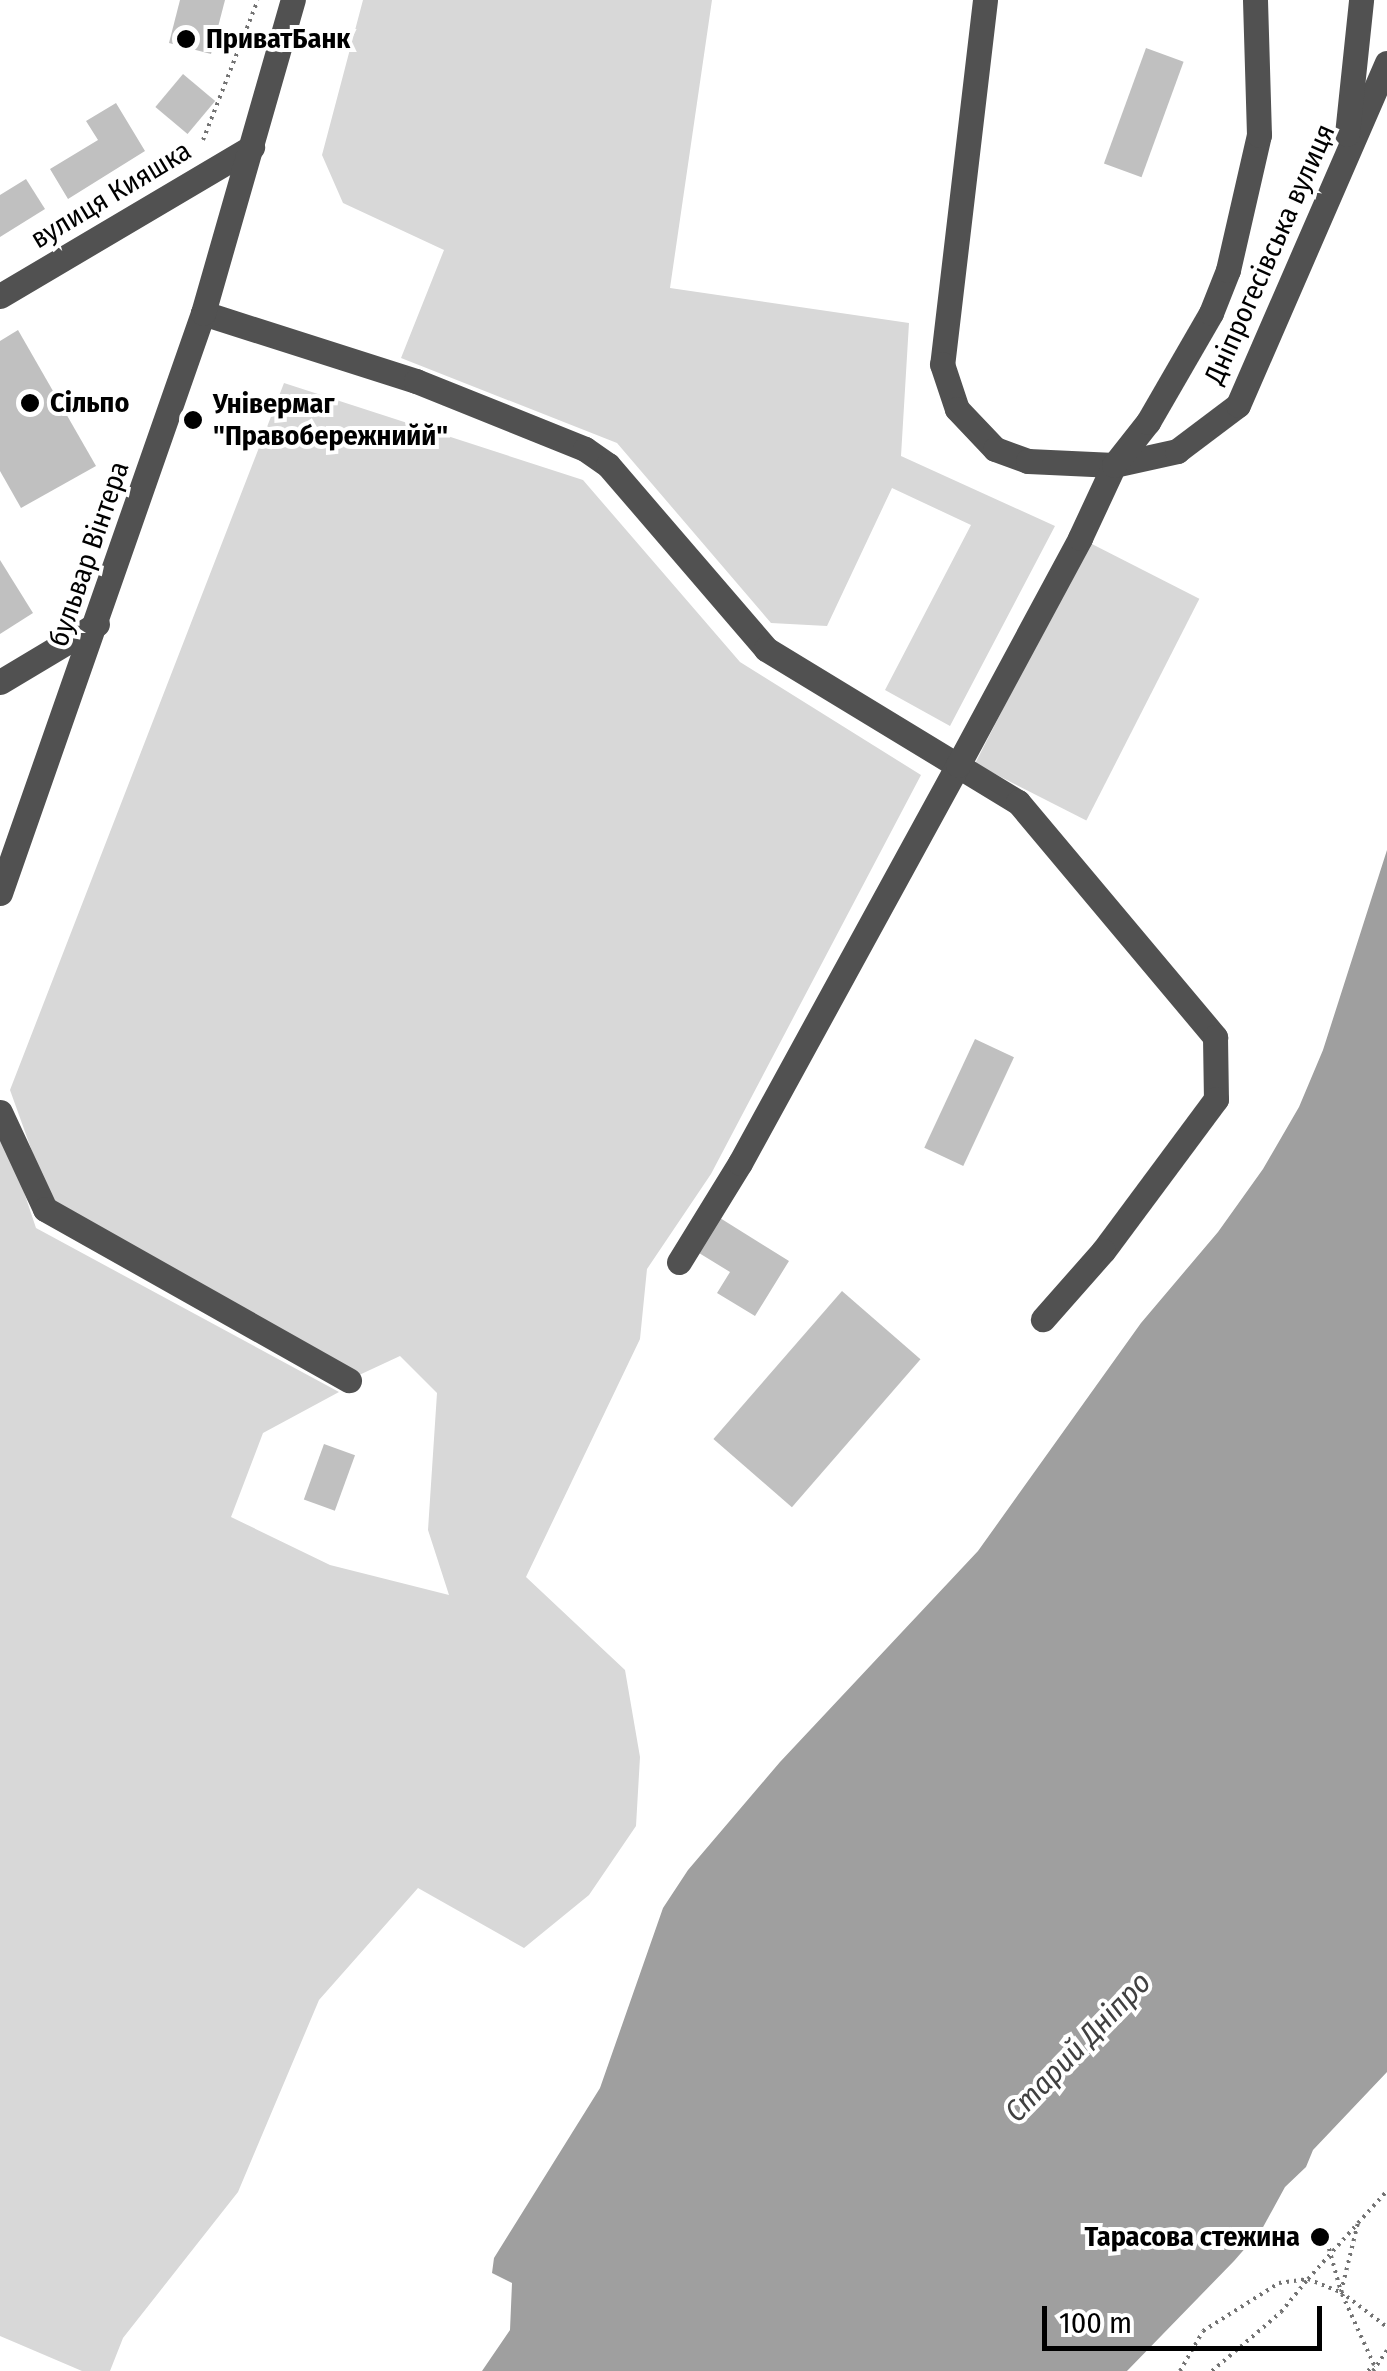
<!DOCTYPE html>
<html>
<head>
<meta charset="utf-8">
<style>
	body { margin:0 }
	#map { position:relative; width:1387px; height:2371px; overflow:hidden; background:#fff; font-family:"Fira Sans Condensed",sans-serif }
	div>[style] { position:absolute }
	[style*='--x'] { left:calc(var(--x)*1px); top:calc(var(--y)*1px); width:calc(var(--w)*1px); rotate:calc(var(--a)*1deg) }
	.green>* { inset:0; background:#d8d8d8; transform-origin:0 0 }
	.water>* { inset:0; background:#9f9f9f }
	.building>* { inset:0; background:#c0c0c0; transform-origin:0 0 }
	.path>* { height:4px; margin-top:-2px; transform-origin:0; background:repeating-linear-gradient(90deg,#737373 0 2.5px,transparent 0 7.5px) }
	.minor>* { height:25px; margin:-12.5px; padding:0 12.5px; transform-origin:12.5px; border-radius:12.5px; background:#515151 }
	.dots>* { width:28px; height:28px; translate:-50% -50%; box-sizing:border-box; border:5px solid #fff; border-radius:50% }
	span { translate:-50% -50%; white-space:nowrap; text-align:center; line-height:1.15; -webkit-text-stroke:8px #fff; paint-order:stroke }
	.poi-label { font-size:28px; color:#000; font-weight:700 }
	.left { translate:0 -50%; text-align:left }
	.right { translate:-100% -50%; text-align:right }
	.street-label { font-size:28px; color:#000 }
	.water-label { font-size:30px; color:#404040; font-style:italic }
	.scale { position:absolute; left:1042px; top:2306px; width:280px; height:45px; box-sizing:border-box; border:5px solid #000; border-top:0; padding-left:12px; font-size:30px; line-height:35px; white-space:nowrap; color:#000; -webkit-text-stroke:8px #fff; paint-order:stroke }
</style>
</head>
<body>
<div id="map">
	<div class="green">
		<div style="clip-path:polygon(363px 0,712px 0,670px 288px,909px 323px,901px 456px,1055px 526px,950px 726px,885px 690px,971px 525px,892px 488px,827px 626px,771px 623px,617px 443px,401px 358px,444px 250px,343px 203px,322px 155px)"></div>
		<div style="clip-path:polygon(284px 383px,583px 480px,740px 662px,921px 775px,711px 1174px,647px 1269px,640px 1339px,526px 1577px,625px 1670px,640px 1757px,636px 1826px,589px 1895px,524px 1948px,418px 1888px,319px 2000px,238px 2192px,123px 2338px,110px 2371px,82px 2371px,0 2336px,0 1133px,7px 1141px,36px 1228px,339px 1392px,263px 1433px,231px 1517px,330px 1565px,449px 1595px,428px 1530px,437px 1393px,400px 1356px,357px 1376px,52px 1207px,10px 1090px)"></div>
		<div style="left:1088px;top:542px;width:125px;height:249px;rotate:27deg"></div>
	</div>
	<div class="water">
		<div style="clip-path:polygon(1387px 850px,1387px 2072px,1313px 2150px,1306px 2167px,1285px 2187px,1262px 2229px,1234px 2261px,1127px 2371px,482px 2371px,510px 2330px,512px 2283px,492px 2273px,494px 2258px,600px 2088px,663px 1908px,688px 1870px,780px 1762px,978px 1551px,1141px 1323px,1218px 1232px,1263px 1169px,1299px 1107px,1323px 1050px)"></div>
	</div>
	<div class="building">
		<div style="clip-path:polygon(180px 0,225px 0,211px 54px,169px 43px)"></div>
		<div style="left:1146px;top:48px;width:40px;height:123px;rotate:20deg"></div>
		<div style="left:183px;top:74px;width:42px;height:43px;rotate:40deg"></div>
		<div style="clip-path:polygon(116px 103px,145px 151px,68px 199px,50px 169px,98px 140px,86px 121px)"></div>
		<div style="clip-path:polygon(26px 179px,45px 209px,0 237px,0 195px)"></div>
		<div style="clip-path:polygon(18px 330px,96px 466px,21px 508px,0 471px,0 341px)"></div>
		<div style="clip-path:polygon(0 560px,33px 613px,0 634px)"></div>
		<div style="left:975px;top:1039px;width:43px;height:120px;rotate:25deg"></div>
		<div style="clip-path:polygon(720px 1218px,789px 1261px,755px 1316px,717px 1293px,730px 1272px,699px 1253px)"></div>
		<div style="left:842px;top:1291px;width:104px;height:196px;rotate:41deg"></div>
		<div style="left:324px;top:1444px;width:33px;height:59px;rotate:20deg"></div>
	</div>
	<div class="path">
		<div style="--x:203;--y:140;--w:150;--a:-68.6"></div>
		<div style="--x:1323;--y:2227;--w:67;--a:74.5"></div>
		<div style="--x:1341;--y:2292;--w:71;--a:-76.2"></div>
		<div style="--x:1358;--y:2223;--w:43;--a:-47.8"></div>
		<div style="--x:1180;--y:2371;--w:46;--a:-60.1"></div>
		<div style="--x:1203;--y:2331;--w:90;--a:-32.3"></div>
		<div style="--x:1279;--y:2283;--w:29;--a:-8"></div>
		<div style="--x:1308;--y:2279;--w:75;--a:-48.2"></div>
		<div style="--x:1212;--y:2371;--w:91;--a:-40.5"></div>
		<div style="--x:1281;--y:2312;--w:43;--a:-50.7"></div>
		<div style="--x:1308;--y:2279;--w:35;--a:22"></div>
		<div style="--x:1368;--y:2371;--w:8;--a:-45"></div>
		<div style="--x:1374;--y:2365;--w:80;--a:-114.3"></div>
		<div style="--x:1341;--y:2292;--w:58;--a:37.3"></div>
		<div style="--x:1373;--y:2371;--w:25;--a:-56"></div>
	</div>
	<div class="minor">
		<div style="--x:985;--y:0;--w:367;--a:96.7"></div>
		<div style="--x:942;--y:364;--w:47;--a:71.6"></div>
		<div style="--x:957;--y:409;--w:55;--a:46.5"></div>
		<div style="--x:995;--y:449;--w:35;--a:20"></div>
		<div style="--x:1028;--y:461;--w:86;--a:2.7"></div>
		<div style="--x:1114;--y:465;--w:65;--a:-12.5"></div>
		<div style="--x:1177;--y:451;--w:76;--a:-37"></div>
		<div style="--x:1238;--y:405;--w:373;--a:-66.5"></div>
		<div style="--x:1347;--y:134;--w:135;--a:-84"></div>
		<div style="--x:0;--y:296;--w:293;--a:-30.6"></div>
		<div style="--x:203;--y:313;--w:224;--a:17.7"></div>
		<div style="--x:416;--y:381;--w:182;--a:21.9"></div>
		<div style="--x:585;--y:449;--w:28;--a:35"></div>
		<div style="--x:608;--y:465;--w:243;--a:49.3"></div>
		<div style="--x:766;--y:649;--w:295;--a:31.3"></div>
		<div style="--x:1018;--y:802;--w:307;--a:50"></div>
		<div style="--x:1215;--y:1037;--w:62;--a:89.1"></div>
		<div style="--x:1216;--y:1099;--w:189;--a:126.6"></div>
		<div style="--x:1103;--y:1251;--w:91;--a:131.4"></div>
		<div style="--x:0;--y:682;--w:113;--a:-30.9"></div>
		<div style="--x:0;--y:893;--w:614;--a:-70.71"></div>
		<div style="--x:203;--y:313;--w:326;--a:-74"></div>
		<div style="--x:0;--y:1112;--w:107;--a:65.1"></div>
		<div style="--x:45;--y:1209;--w:349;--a:29.4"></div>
		<div style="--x:679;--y:1262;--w:116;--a:-58.4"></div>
		<div style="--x:740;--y:1163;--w:454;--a:-61.3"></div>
		<div style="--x:958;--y:765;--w:258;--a:-61.7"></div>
		<div style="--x:1080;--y:538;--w:81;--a:-65"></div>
		<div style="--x:1114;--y:465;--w:55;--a:-51.7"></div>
		<div style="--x:1148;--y:422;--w:126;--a:-60"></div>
		<div style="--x:1211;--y:313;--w:46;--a:-68.4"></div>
		<div style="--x:1228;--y:270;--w:139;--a:-77.1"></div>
		<div style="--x:1259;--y:135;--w:135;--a:-91.7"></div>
	</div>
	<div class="dots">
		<div style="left:186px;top:39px;background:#000"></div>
		<div style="left:30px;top:403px;background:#000"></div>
		<div style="left:193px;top:420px;background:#000"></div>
		<div style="left:1320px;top:2237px;background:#000"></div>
	</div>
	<div class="poi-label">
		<span class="left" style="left:206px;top:39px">ПриватБанк</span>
		<span class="left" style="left:50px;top:403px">Сільпо</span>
		<span class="left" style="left:213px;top:420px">Універмаг<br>"Правобережнийй"</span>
		<span class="right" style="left:1300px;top:2237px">Тарасова стежина</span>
	</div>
	<div class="street-label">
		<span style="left:111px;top:195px;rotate:-31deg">вулиця Кияшка</span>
		<span style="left:1270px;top:254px;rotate:-66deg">Дніпрогесівська вулиця</span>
		<span style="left:89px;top:554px;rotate:-71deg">бульвар Вінтера</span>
	</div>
	<div class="water-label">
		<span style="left:1078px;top:2047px;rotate:-46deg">Старий Дніпро</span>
	</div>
	<div class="scale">100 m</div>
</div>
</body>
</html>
